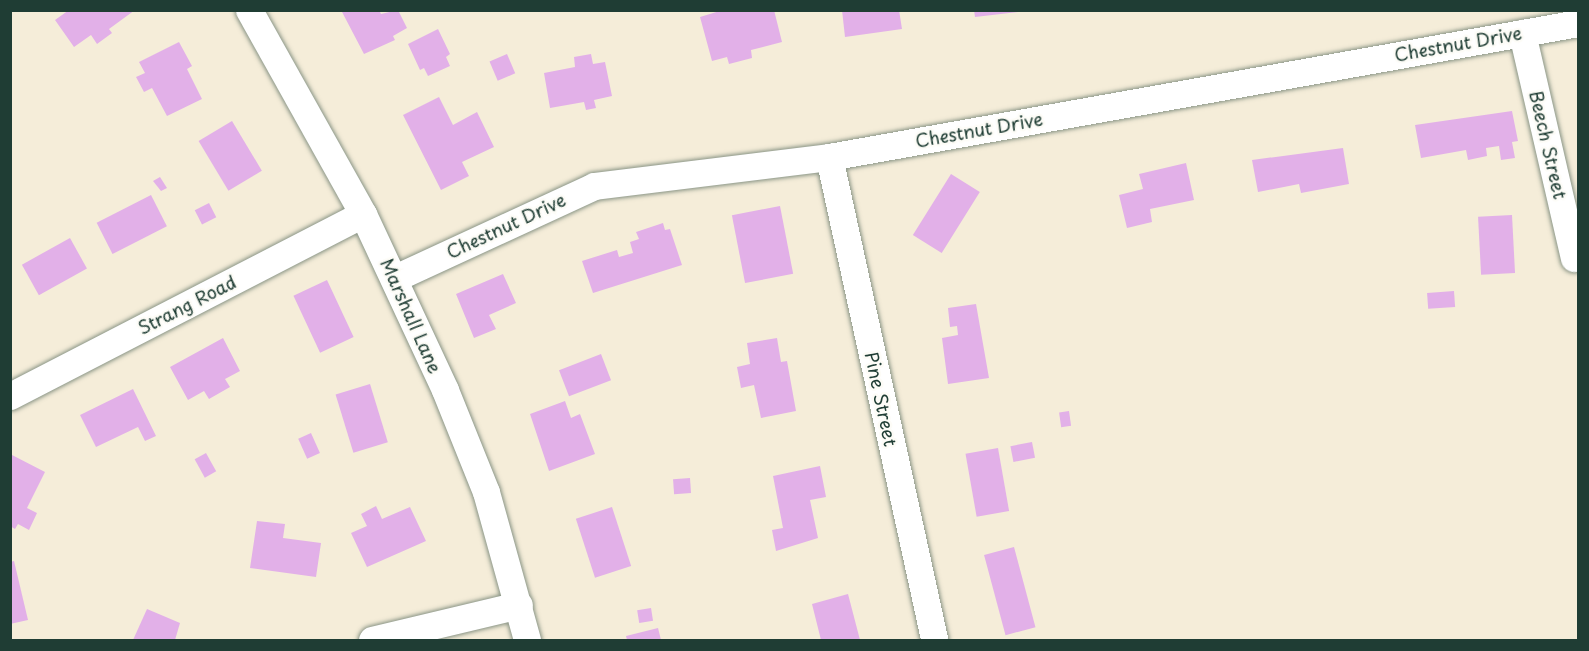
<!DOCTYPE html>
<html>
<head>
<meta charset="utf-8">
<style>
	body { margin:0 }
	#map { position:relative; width:1589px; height:651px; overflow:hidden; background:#f5edd9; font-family:"Playpen Sans",sans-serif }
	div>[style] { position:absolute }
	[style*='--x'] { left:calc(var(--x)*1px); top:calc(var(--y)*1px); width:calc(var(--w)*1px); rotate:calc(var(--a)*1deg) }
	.building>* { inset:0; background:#e2b0e8; transform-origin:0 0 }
	.roads { filter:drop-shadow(0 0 2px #8a9586) drop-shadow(0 0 2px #8a9586) }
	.minor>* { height:27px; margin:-13.5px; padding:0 13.5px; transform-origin:13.5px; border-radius:13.5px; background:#fff }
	span { translate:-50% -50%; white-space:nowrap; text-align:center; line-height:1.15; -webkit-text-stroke:5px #fdfcf7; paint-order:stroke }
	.street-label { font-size:18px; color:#1f3d34 }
	.frame { position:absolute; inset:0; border:12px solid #1f3d34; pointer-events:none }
</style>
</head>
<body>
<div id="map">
	<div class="building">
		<div style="clip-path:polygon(69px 10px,135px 10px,109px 29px,112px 33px,97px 44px,91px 35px,74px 47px,55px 20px)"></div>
		<div style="clip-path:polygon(341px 10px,379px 10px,381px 14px,398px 10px,407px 28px,393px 36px,395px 40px,364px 54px)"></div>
		<div style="clip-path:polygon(723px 10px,774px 10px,782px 42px,751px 50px,752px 58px,729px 64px,727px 57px,712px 61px,700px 17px)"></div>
		<div style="clip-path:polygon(842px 10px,899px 10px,902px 29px,845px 37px)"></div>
		<div style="clip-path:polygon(974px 10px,1018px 10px,1018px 12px,975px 17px)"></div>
		<div style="clip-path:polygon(438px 29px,450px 54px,446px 57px,450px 66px,428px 76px,424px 68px,420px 70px,408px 44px)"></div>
		<div style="clip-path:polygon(179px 42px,192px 66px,187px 69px,202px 99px,167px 116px,152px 88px,144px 92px,136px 77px,145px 73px,139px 62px)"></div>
		<div style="left:507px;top:54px;width:21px;height:19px;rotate:67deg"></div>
		<div style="clip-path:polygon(591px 54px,593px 64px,605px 62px,612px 96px,594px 100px,596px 108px,586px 110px,584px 102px,550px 108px,544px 73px,575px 67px,574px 57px)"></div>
		<div style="clip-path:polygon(439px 97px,453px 125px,477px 112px,494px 147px,462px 162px,469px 176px,441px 190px,403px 115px)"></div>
		<div style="clip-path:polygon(1512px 111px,1518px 141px,1512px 142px,1515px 158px,1501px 160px,1499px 146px,1486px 148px,1487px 156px,1468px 160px,1466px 150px,1421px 158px,1415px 125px)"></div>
		<div style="left:232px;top:121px;width:58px;height:39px;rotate:59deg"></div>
		<div style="clip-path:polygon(1343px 148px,1349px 184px,1301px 193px,1299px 184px,1258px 192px,1252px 160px)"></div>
		<div style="clip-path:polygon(1186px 163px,1194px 200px,1150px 209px,1152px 222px,1127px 228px,1119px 195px,1143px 189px,1139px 174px)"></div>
		<div style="left:951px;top:174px;width:34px;height:72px;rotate:32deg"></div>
		<div style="clip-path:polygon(160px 177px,167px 188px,161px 191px,153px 181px)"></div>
		<div style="left:151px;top:195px;width:35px;height:61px;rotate:63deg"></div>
		<div style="left:209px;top:203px;width:16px;height:16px;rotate:63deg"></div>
		<div style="left:780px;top:206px;width:69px;height:49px;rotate:79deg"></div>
		<div style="left:1512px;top:215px;width:58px;height:34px;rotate:87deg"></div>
		<div style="clip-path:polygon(663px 223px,665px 230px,670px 229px,682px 265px,593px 293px,582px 261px,617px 250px,619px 257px,633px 253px,630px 242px,639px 239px,636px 232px)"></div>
		<div style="left:70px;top:238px;width:35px;height:55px;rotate:61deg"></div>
		<div style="clip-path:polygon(503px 274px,516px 303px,489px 315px,496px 329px,474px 338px,456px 294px)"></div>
		<div style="left:327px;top:280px;width:63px;height:37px;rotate:65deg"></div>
		<div style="left:1454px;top:291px;width:16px;height:27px;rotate:86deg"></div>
		<div style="clip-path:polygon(976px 304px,989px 378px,948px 384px,942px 338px,958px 335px,957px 326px,950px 327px,948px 308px)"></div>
		<div style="clip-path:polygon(223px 338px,240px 371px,225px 379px,230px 387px,209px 399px,204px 391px,188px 400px,170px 367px)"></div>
		<div style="clip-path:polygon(777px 338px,781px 362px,787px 361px,796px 411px,761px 418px,754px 385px,741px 388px,737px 367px,750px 364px,747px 343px)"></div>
		<div style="left:601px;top:354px;width:28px;height:45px;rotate:69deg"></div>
		<div style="left:370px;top:384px;width:61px;height:36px;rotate:73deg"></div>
		<div style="clip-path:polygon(133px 389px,156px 436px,145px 441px,138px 427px,96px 447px,80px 415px)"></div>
		<div style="clip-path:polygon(565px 401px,571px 418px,580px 414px,595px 454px,549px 471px,530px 414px)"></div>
		<div style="left:1069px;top:411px;width:15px;height:10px;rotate:82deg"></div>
		<div style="left:311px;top:433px;width:22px;height:14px;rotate:66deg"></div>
		<div style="left:1032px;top:442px;width:16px;height:22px;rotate:79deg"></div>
		<div style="left:998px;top:448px;width:64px;height:33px;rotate:80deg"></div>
		<div style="left:206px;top:453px;width:21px;height:13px;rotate:61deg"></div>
		<div style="clip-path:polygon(12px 455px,45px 472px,27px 508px,37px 513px,29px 530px,18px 524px,15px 529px,10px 526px)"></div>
		<div style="clip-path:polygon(820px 466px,826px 497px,810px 500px,818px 538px,776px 551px,772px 530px,783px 528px,773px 476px)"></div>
		<div style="left:690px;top:478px;width:15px;height:17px;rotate:86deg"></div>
		<div style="clip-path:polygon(376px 506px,382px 519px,410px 507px,426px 541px,367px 567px,351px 533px,367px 526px,361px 514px)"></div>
		<div style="left:612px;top:507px;width:62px;height:38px;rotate:72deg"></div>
		<div style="clip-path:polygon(257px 521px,285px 524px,283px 538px,321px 543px,316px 577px,250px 568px)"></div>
		<div style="left:1014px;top:547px;width:83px;height:31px;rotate:75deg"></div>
		<div style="clip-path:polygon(14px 561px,28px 620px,10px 624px,10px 562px)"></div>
		<div style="clip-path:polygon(848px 594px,860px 640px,821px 640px,812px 604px)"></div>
		<div style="left:651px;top:608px;width:13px;height:14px;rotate:81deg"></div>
		<div style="clip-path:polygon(147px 609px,180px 623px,175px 640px,133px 640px)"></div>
		<div style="clip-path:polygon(658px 628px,661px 640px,627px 640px,626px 636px)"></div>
	</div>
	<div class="roads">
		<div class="minor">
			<div style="--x:249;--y:10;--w:234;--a:60.8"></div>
			<div style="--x:363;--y:214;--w:194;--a:65"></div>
			<div style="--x:445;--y:390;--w:110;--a:68.1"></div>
			<div style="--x:486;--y:492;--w:154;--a:74.5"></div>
			<div style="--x:1522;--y:33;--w:231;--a:77"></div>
			<div style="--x:829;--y:157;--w:494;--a:77.7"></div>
			<div style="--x:395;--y:278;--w:219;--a:-24.8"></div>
			<div style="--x:594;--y:186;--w:237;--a:-7"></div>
			<div style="--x:829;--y:157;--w:761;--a:-10.14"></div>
			<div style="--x:10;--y:396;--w:397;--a:-27.3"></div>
			<div style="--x:372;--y:640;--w:151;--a:-13.4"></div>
		</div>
	</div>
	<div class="street-label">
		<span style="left:1458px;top:44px;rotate:-10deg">Chestnut Drive</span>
		<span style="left:979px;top:130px;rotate:-10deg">Chestnut Drive</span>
		<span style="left:1548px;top:145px;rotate:77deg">Beech Street</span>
		<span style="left:506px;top:226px;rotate:-25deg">Chestnut Drive</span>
		<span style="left:187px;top:305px;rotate:-27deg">Strang Road</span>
		<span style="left:411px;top:316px;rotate:66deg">Marshall Lane</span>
		<span style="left:881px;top:399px;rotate:78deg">Pine Street</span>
	</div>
	<div class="frame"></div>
</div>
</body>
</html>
